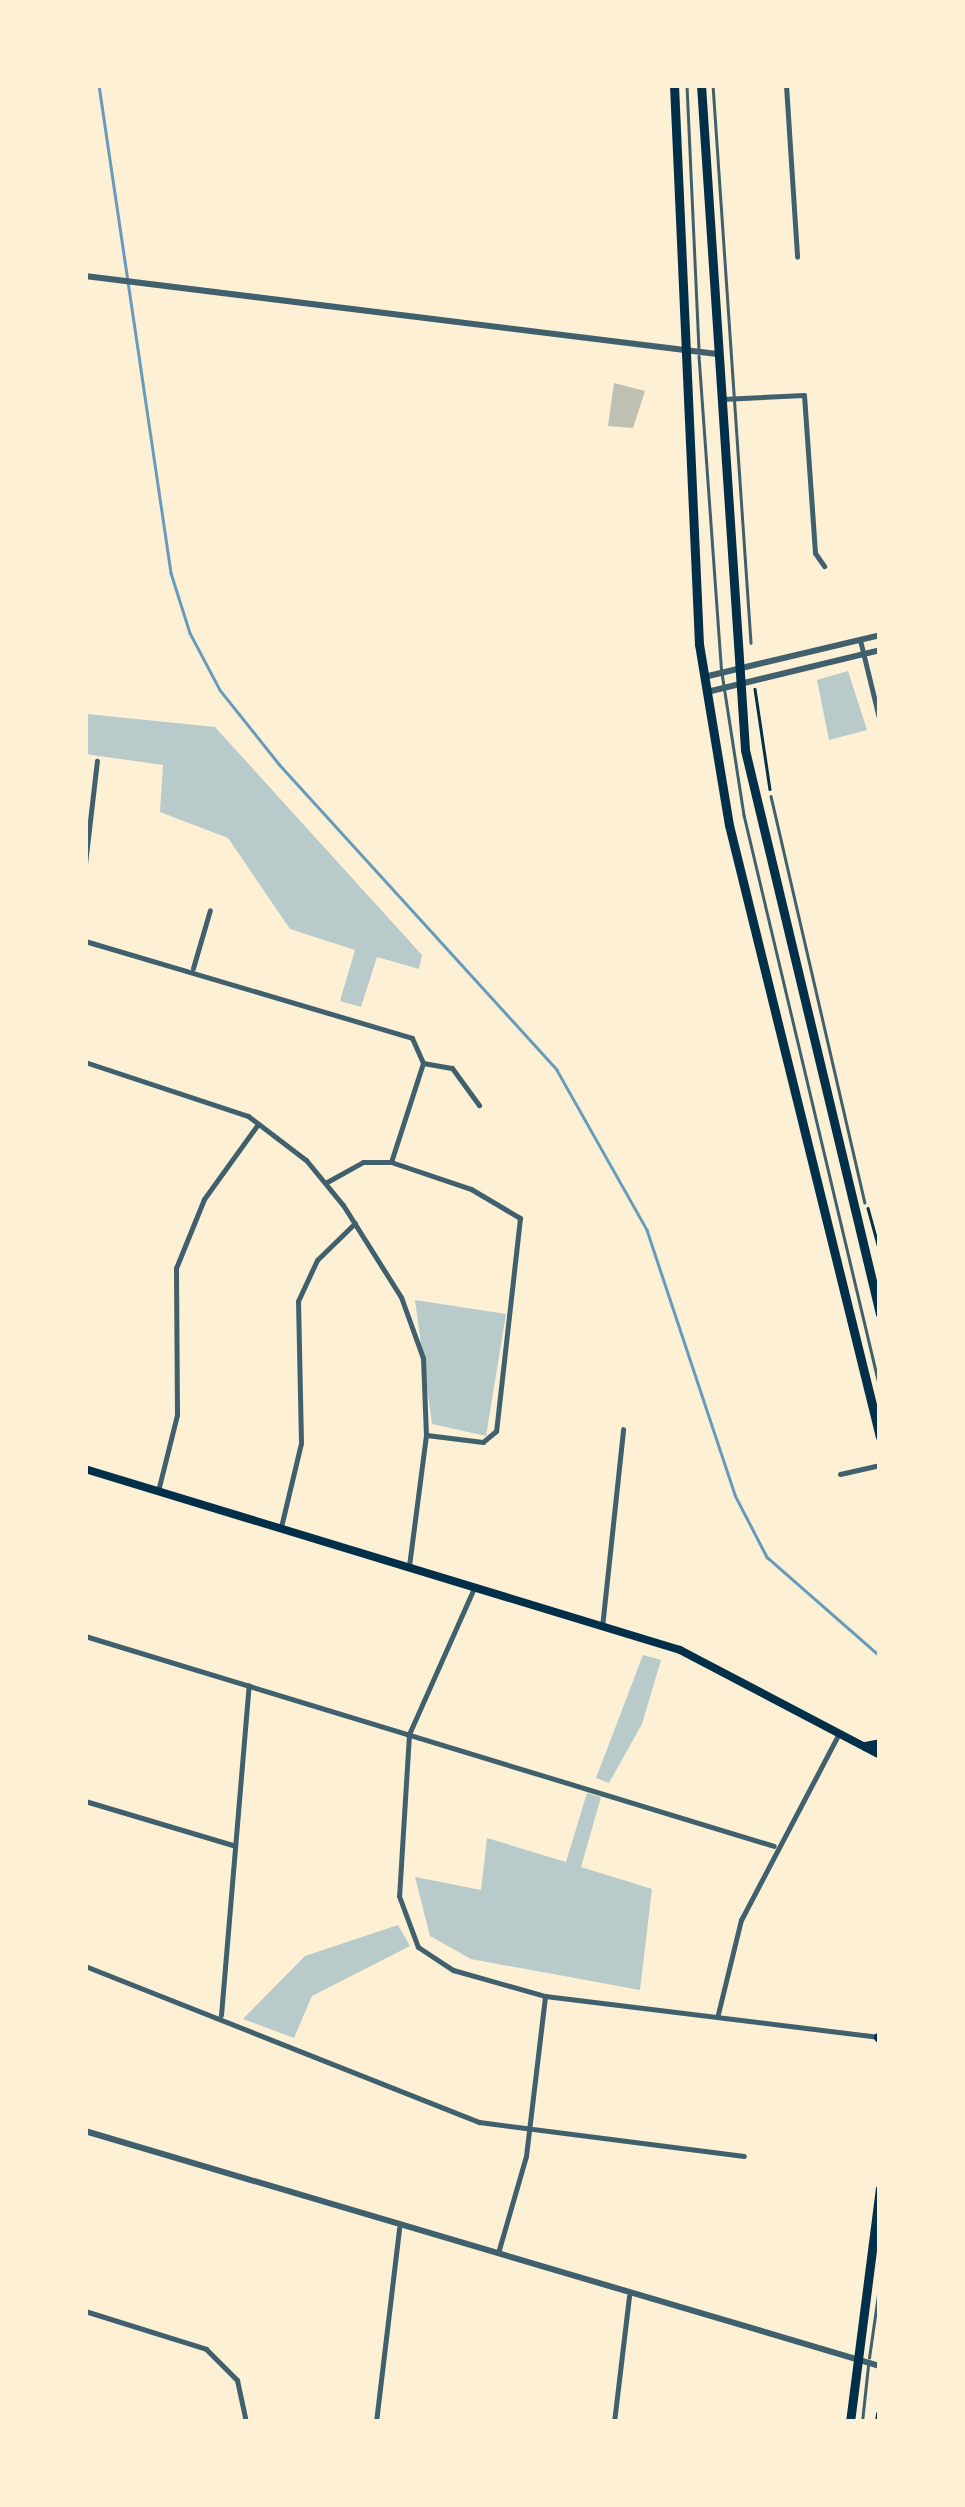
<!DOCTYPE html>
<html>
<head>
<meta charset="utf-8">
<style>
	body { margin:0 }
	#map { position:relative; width:965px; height:2507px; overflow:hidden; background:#fdf0d5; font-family:"IBM Plex Sans",sans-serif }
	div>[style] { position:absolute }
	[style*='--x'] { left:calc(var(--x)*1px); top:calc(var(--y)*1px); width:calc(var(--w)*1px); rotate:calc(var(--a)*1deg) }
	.green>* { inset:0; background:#b9caca }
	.stream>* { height:2.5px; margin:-1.25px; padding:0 1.25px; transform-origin:1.25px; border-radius:1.25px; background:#669bbc }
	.building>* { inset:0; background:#bec0b2 }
	.path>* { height:2.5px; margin:-1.25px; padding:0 1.25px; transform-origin:1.25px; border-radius:1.25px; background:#003049 }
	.service>* { height:2.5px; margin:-1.25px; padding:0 1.25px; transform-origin:1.25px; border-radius:1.25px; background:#3f606c }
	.minor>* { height:5px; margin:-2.5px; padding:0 2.5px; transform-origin:2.5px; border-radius:2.5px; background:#3f606c }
	.tertiary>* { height:6px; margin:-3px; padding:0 3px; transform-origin:3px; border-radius:3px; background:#3f606c }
	.secondary>* { height:8px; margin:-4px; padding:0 4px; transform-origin:4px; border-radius:4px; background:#003049 }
	.primary>* { height:9px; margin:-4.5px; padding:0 4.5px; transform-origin:4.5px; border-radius:4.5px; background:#003049 }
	span { translate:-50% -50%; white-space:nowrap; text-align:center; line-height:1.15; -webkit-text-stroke:9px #fdf0d5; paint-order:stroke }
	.frame { position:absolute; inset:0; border:88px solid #fdf0d5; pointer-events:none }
</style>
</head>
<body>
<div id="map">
	<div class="green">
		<div style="clip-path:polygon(848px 671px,867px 730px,829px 740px,817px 680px)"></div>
		<div style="clip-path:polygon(87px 714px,215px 727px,422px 955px,419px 969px,377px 957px,361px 1007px,340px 1001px,355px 950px,290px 929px,228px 838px,160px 812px,163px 765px,85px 754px)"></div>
		<div style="clip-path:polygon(415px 1300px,506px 1314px,486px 1436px,432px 1424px)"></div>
		<div style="clip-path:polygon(643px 1655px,661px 1660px,642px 1724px,609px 1783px,596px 1778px)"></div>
		<div style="clip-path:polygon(587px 1793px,601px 1797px,581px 1867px,652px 1889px,640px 1990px,471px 1959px,430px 1936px,415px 1877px,481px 1890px,487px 1838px,566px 1862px)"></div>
		<div style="clip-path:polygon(398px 1925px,410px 1946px,312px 1996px,294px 2038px,243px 2019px,305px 1956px)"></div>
	</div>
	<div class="stream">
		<div style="--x:99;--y:85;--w:493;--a:81.6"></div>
		<div style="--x:171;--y:573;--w:63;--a:72.4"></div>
		<div style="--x:190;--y:633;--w:64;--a:62.2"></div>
		<div style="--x:220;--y:690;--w:95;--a:51.4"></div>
		<div style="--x:279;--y:764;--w:413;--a:47.7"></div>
		<div style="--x:557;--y:1070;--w:184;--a:60.6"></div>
		<div style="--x:647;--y:1230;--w:279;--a:71.6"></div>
		<div style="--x:735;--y:1495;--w:70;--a:62.7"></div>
		<div style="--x:767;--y:1557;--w:150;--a:41.2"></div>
	</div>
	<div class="building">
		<div style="clip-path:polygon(614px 383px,645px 391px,633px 428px,608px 426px)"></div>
	</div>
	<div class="path">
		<div style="--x:755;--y:689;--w:101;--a:81.5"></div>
		<div style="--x:868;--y:1208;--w:46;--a:74.7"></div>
	</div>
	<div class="service">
		<div style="--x:687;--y:85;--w:263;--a:87.4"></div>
		<div style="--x:713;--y:85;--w:559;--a:86.1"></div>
		<div style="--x:699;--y:356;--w:318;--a:85.9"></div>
		<div style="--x:722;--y:673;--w:144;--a:81.2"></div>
		<div style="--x:744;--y:815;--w:589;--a:76.65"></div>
		<div style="--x:771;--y:796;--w:417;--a:77"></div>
		<div style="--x:869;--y:2358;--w:78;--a:-81.9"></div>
		<div style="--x:862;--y:2422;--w:56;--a:-83.9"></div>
	</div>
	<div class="minor">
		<div style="--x:786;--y:85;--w:172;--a:86.3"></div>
		<div style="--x:722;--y:399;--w:82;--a:-2.8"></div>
		<div style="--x:804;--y:395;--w:158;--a:86"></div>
		<div style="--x:815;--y:553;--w:16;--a:55"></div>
		<div style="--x:860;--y:640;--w:84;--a:76.3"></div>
		<div style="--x:85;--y:864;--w:104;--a:-83.4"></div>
		<div style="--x:85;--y:941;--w:341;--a:16.5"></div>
		<div style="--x:412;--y:1038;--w:27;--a:66"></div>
		<div style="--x:423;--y:1063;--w:104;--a:107.9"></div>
		<div style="--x:193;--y:968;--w:60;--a:-73.7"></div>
		<div style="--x:85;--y:1062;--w:172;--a:18.3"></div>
		<div style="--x:248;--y:1116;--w:73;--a:37.2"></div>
		<div style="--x:306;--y:1160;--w:58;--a:50.6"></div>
		<div style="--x:343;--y:1205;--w:109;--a:57.8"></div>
		<div style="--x:401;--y:1297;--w:65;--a:70.2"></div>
		<div style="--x:423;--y:1358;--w:77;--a:87.8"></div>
		<div style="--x:426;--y:1435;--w:132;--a:97.4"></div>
		<div style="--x:423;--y:1063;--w:29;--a:10"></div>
		<div style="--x:452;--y:1068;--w:46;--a:53.9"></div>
		<div style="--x:327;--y:1182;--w:41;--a:-29.1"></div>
		<div style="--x:363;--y:1162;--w:28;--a:0"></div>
		<div style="--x:391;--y:1162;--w:84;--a:18.6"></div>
		<div style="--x:471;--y:1189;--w:57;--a:30.6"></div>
		<div style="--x:520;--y:1218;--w:214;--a:96.4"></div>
		<div style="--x:496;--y:1431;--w:17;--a:140"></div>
		<div style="--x:483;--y:1442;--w:57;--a:-173"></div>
		<div style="--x:840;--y:1474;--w:41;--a:-12.7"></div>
		<div style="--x:158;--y:1491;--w:78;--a:-76"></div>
		<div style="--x:177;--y:1415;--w:147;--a:-90.4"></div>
		<div style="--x:176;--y:1268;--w:74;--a:-67.9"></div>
		<div style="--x:204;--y:1199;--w:92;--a:-54.2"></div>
		<div style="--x:281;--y:1527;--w:86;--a:-76.6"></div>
		<div style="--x:301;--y:1443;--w:142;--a:-91.2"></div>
		<div style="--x:298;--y:1301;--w:45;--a:-65.1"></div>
		<div style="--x:317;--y:1260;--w:53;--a:-44.2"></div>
		<div style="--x:474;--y:1588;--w:160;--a:114"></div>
		<div style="--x:409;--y:1734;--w:162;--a:93.5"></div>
		<div style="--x:399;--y:1896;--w:54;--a:69.6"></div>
		<div style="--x:418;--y:1947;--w:42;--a:33.3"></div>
		<div style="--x:453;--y:1970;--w:96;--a:15.8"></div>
		<div style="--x:545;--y:1996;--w:335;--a:7"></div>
		<div style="--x:602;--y:1627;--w:199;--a:-83.9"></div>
		<div style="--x:85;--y:1636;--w:720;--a:16.95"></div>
		<div style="--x:85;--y:1801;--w:154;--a:16.6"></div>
		<div style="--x:85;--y:1966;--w:424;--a:21.6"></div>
		<div style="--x:479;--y:2122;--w:267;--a:7.3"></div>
		<div style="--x:718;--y:2014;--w:97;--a:-76.3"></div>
		<div style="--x:741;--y:1920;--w:209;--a:-62.3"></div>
		<div style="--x:221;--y:2015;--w:331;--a:-85.2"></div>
		<div style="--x:498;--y:2253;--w:101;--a:-73.9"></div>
		<div style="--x:526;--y:2156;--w:161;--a:-83.2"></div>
		<div style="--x:85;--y:2311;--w:127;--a:17.4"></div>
		<div style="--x:206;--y:2349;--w:44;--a:45"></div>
		<div style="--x:237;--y:2380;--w:43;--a:77.9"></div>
		<div style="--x:376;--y:2422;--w:195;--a:-83.2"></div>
		<div style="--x:614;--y:2422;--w:127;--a:-83.2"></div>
	</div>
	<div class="tertiary">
		<div style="--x:85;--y:276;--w:637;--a:7.04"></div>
		<div style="--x:704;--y:677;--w:181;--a:-13.4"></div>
		<div style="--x:707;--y:692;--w:178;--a:-13.6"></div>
		<div style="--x:85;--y:2131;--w:829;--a:16.47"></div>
	</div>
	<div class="secondary">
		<div style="--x:85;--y:1469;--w:622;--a:16.92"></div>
		<div style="--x:680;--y:1650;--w:226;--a:27.7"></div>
	</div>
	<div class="primary">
		<div style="--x:674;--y:85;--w:560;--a:87.44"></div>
		<div style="--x:699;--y:644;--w:183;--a:80.6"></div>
		<div style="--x:729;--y:825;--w:630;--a:76.14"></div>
		<div style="--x:701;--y:85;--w:666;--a:86.21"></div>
		<div style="--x:745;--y:750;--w:580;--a:76.54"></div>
		<div style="--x:865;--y:1746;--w:15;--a:-11"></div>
		<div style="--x:878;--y:2037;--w:3;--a:45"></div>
		<div style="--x:850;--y:2422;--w:235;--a:-82.7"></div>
		<div style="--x:879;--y:2422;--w:8;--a:-83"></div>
	</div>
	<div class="frame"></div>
</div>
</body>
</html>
